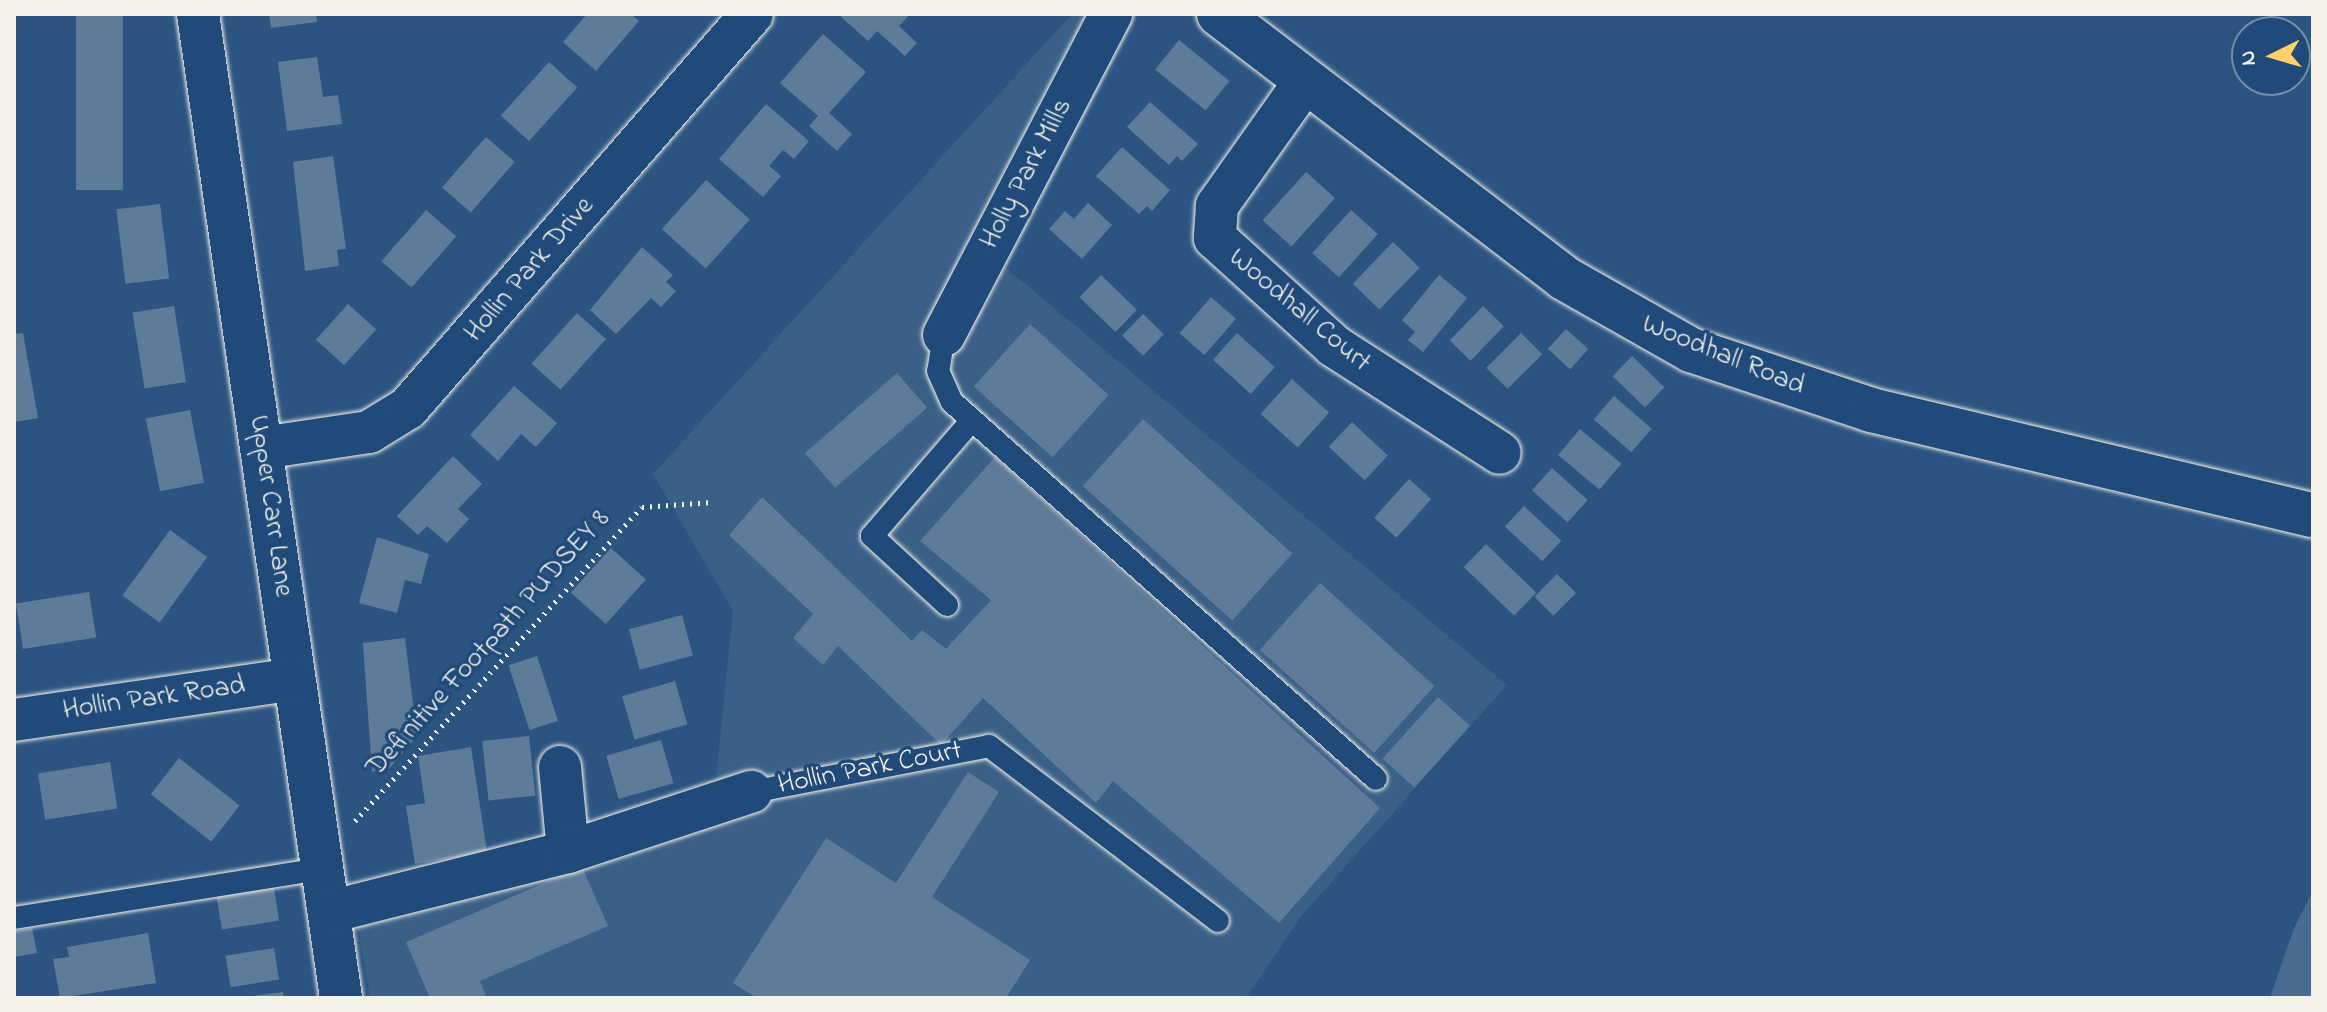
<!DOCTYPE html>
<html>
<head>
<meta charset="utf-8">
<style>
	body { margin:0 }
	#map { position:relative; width:2327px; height:1012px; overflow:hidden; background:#2c5481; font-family:"Indie Flower",sans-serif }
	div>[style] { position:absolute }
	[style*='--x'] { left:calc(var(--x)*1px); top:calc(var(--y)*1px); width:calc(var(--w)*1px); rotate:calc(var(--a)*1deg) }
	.built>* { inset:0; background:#3b6088 }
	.green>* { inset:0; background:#496b90 }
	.building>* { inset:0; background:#5e7b9a; transform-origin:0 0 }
	.path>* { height:5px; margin-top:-2.5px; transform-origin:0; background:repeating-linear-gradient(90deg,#f4f1e8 0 2px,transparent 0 8px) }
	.roads { filter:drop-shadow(0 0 2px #f4f1e8) drop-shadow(0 0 2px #f4f1e8) }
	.lane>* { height:22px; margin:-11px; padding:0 11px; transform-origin:11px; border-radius:11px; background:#1f4a7a }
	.street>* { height:42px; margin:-21px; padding:0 21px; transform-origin:21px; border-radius:21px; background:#1f4a7a }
	.secondary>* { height:44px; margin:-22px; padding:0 22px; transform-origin:22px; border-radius:22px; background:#1f4a7a }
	span { translate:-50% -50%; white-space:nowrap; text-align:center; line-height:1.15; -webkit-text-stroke:7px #1f4a7a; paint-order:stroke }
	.street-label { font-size:28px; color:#f4f1e8 }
	.frame { position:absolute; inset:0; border:16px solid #f4f1e8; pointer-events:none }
	.north { position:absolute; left:2231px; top:16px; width:80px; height:80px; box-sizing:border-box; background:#1f4a7a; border:2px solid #748da6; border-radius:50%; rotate:265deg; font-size:22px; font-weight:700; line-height:32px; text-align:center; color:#f4f1e8 }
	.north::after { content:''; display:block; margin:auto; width:28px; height:36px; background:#ffd166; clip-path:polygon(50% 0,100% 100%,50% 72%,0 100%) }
</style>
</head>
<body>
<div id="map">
	<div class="built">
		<div style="clip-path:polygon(1072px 14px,1138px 14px,1006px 268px,1507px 685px,1302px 915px,1246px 998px,370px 998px,356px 916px,612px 839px,716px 779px,733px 611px,653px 474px)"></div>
	</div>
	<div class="green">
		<div style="clip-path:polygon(2313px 891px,2313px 998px,2270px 998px,2294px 928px)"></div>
	</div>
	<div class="building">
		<div style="left:76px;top:14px;width:47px;height:176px"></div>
		<div style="clip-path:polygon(269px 14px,316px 14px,317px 22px,271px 28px)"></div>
		<div style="clip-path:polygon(587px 14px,631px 14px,639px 21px,596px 71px,563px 42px)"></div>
		<div style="clip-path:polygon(838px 14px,910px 14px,899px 26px,917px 43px,905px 56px,877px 31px,868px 41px)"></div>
		<div style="clip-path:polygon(823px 34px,866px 72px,829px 113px,852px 134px,837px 151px,809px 126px,818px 116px,780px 83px)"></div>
		<div style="left:1179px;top:40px;width:65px;height:38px;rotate:39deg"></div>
		<div style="clip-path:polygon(317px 57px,323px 97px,338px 95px,342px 124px,287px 131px,278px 62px)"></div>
		<div style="left:549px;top:62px;width:38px;height:72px;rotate:42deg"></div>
		<div style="clip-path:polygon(1150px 102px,1198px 144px,1182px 161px,1177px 156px,1169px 165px,1127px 127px)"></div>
		<div style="clip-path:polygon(766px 104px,809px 141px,794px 159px,783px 150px,769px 166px,781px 176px,763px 197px,719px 159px)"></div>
		<div style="left:486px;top:137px;width:38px;height:67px;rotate:41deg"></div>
		<div style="clip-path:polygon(1122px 147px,1170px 190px,1152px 211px,1147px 206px,1139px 214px,1096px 176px)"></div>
		<div style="clip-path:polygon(333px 156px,346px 249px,337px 250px,339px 266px,305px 271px,293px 162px)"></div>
		<div style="left:1306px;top:172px;width:39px;height:65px;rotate:42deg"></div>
		<div style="left:706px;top:180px;width:59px;height:66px;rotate:42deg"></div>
		<div style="clip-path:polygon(1088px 203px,1112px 225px,1082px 259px,1049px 229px,1065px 211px,1074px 219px)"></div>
		<div style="left:160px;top:204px;width:75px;height:44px;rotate:83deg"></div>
		<div style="left:426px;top:210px;width:40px;height:68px;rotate:41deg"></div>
		<div style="left:1351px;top:210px;width:36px;height:58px;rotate:42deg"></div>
		<div style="left:1393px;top:242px;width:37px;height:58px;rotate:44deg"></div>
		<div style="clip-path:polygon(642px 247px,673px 275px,666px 282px,676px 291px,661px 307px,651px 298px,616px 334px,590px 310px)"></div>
		<div style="left:1101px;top:275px;width:50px;height:31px;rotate:44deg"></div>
		<div style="clip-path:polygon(1439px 275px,1467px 298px,1423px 352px,1408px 340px,1415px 332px,1402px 320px)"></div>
		<div style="left:1211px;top:297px;width:33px;height:48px;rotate:41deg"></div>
		<div style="left:348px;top:304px;width:38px;height:48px;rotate:42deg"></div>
		<div style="left:174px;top:306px;width:77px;height:42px;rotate:81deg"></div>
		<div style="left:1483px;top:306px;width:29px;height:48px;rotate:44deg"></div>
		<div style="left:577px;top:313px;width:39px;height:68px;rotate:42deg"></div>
		<div style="left:1143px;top:314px;width:29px;height:30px;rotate:44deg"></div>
		<div style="left:1030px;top:324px;width:106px;height:84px;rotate:42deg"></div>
		<div style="left:1566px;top:329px;width:30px;height:27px;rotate:42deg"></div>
		<div style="clip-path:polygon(23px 333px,38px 418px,14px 422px,14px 334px)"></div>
		<div style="left:1237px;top:333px;width:51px;height:36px;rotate:42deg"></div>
		<div style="left:1521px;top:333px;width:30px;height:49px;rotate:45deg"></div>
		<div style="left:1632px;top:356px;width:45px;height:28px;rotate:44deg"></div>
		<div style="left:897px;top:373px;width:46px;height:122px;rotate:49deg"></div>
		<div style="left:1292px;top:379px;width:50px;height:47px;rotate:42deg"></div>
		<div style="clip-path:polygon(514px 386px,557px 423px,536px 447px,521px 434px,498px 461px,470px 435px)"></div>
		<div style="left:1614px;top:396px;width:50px;height:31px;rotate:41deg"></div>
		<div style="left:190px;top:410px;width:74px;height:45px;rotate:79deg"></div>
		<div style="left:1143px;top:419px;width:201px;height:90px;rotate:42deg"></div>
		<div style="left:1352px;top:422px;width:49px;height:34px;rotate:43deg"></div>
		<div style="left:1580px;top:429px;width:54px;height:34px;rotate:40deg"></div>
		<div style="clip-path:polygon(453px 456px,482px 484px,458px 509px,469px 519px,447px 543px,427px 526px,418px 535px,397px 516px)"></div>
		<div style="clip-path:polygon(995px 457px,1380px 808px,1279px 923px,1113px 781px,1096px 803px,983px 698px,941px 745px,838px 646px,823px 665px,793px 638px,813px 614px,729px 535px,762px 497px,912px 641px,922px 630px,946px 649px,991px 600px,920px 541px)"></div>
		<div style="left:1552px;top:468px;width:48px;height:30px;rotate:42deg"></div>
		<div style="left:1409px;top:479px;width:30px;height:52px;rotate:42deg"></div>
		<div style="left:1524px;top:506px;width:51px;height:28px;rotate:43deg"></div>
		<div style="left:170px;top:530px;width:46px;height:81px;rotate:36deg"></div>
		<div style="clip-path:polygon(377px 537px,429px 554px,421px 584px,405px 580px,397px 613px,359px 603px)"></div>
		<div style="left:1486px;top:544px;width:70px;height:32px;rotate:44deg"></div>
		<div style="left:611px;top:548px;width:47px;height:60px;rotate:42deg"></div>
		<div style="left:1557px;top:574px;width:27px;height:32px;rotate:45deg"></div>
		<div style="left:1320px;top:583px;width:154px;height:90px;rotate:42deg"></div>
		<div style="left:89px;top:592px;width:46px;height:74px;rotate:81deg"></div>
		<div style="left:682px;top:615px;width:42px;height:55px;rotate:75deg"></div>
		<div style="clip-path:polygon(405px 638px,417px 736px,389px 769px,372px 772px,363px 643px)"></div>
		<div style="left:537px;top:656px;width:68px;height:30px;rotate:72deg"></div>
		<div style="left:675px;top:681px;width:45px;height:55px;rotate:74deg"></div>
		<div style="left:1438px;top:697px;width:43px;height:83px;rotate:42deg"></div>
		<div style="left:529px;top:736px;width:60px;height:47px;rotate:84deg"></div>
		<div style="left:661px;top:740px;width:45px;height:57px;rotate:74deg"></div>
		<div style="clip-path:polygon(471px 747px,487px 852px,415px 864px,406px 806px,425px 803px,418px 756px)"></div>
		<div style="left:179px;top:758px;width:77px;height:46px;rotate:38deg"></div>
		<div style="left:110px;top:762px;width:47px;height:73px;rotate:81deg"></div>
		<div style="clip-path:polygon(968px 772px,999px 792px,932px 897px,1030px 960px,1006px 998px,757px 998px,733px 983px,826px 838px,896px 883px)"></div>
		<div style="clip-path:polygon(582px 867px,608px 926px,480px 981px,487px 998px,430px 998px,406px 942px)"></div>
		<div style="left:273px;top:882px;width:39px;height:58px;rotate:81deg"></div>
		<div style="clip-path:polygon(32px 928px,37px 953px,14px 957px,14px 931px)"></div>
		<div style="clip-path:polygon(148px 933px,156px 983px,60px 998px,53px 959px,69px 957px,67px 947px)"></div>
		<div style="left:274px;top:948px;width:32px;height:49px;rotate:81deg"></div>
		<div style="clip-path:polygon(283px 992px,284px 998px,253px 998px,253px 996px)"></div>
	</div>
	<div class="path">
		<div style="--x:355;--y:821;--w:425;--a:-47.6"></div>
		<div style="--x:642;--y:507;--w:70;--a:-4.1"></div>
	</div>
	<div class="roads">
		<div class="lane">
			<div style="--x:944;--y:335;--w:36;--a:99"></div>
			<div style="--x:938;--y:371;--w:34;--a:66"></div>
			<div style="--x:952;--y:402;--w:567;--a:41.64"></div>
			<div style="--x:947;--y:605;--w:102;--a:-137.4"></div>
			<div style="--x:872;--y:536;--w:153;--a:-49.2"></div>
			<div style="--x:751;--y:792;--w:242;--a:-10.9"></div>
			<div style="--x:989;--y:746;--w:288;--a:37.4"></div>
			<div style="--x:14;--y:918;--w:311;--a:-9.1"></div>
		</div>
		<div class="street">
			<div style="--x:198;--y:14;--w:994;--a:81.73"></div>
			<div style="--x:1304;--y:83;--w:151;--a:125.3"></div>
			<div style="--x:1217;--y:206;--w:32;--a:94"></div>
			<div style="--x:1215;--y:238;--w:161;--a:42.2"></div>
			<div style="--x:1334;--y:346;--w:197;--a:32.8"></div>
			<div style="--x:944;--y:335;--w:362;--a:-62.5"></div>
			<div style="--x:262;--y:448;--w:108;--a:-8.5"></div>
			<div style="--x:369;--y:432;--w:46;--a:-31.6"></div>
			<div style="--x:408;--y:408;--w:523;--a:-48.88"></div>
			<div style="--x:14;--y:720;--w:283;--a:-8.3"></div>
			<div style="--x:560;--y:767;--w:85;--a:84.6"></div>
			<div style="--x:329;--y:912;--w:246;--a:-14.1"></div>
			<div style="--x:568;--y:852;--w:193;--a:-18.2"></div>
		</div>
		<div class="secondary">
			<div style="--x:1219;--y:14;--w:434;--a:37.4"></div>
			<div style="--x:1564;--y:278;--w:146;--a:29.6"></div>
			<div style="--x:1691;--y:350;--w:190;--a:18.4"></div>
			<div style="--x:1871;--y:410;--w:454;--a:13.4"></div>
		</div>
	</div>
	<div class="street-label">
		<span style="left:1027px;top:174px;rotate:-62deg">Holly Park Mills</span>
		<span style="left:530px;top:270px;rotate:-49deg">Hollin Park Drive</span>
		<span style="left:1299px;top:311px;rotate:40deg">Woodhall Court</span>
		<span style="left:1723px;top:356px;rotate:22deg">Woodhall Road</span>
		<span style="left:270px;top:506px;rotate:82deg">Upper Carr Lane</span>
		<span style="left:489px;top:644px;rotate:-48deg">Definitive Footpath PUDSEY 8</span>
		<span style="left:154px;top:699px;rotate:-8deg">Hollin Park Road</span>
		<span style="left:870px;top:769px;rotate:-11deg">Hollin Park Court</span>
	</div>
	<div class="frame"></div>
	<div class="north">N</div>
</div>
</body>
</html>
